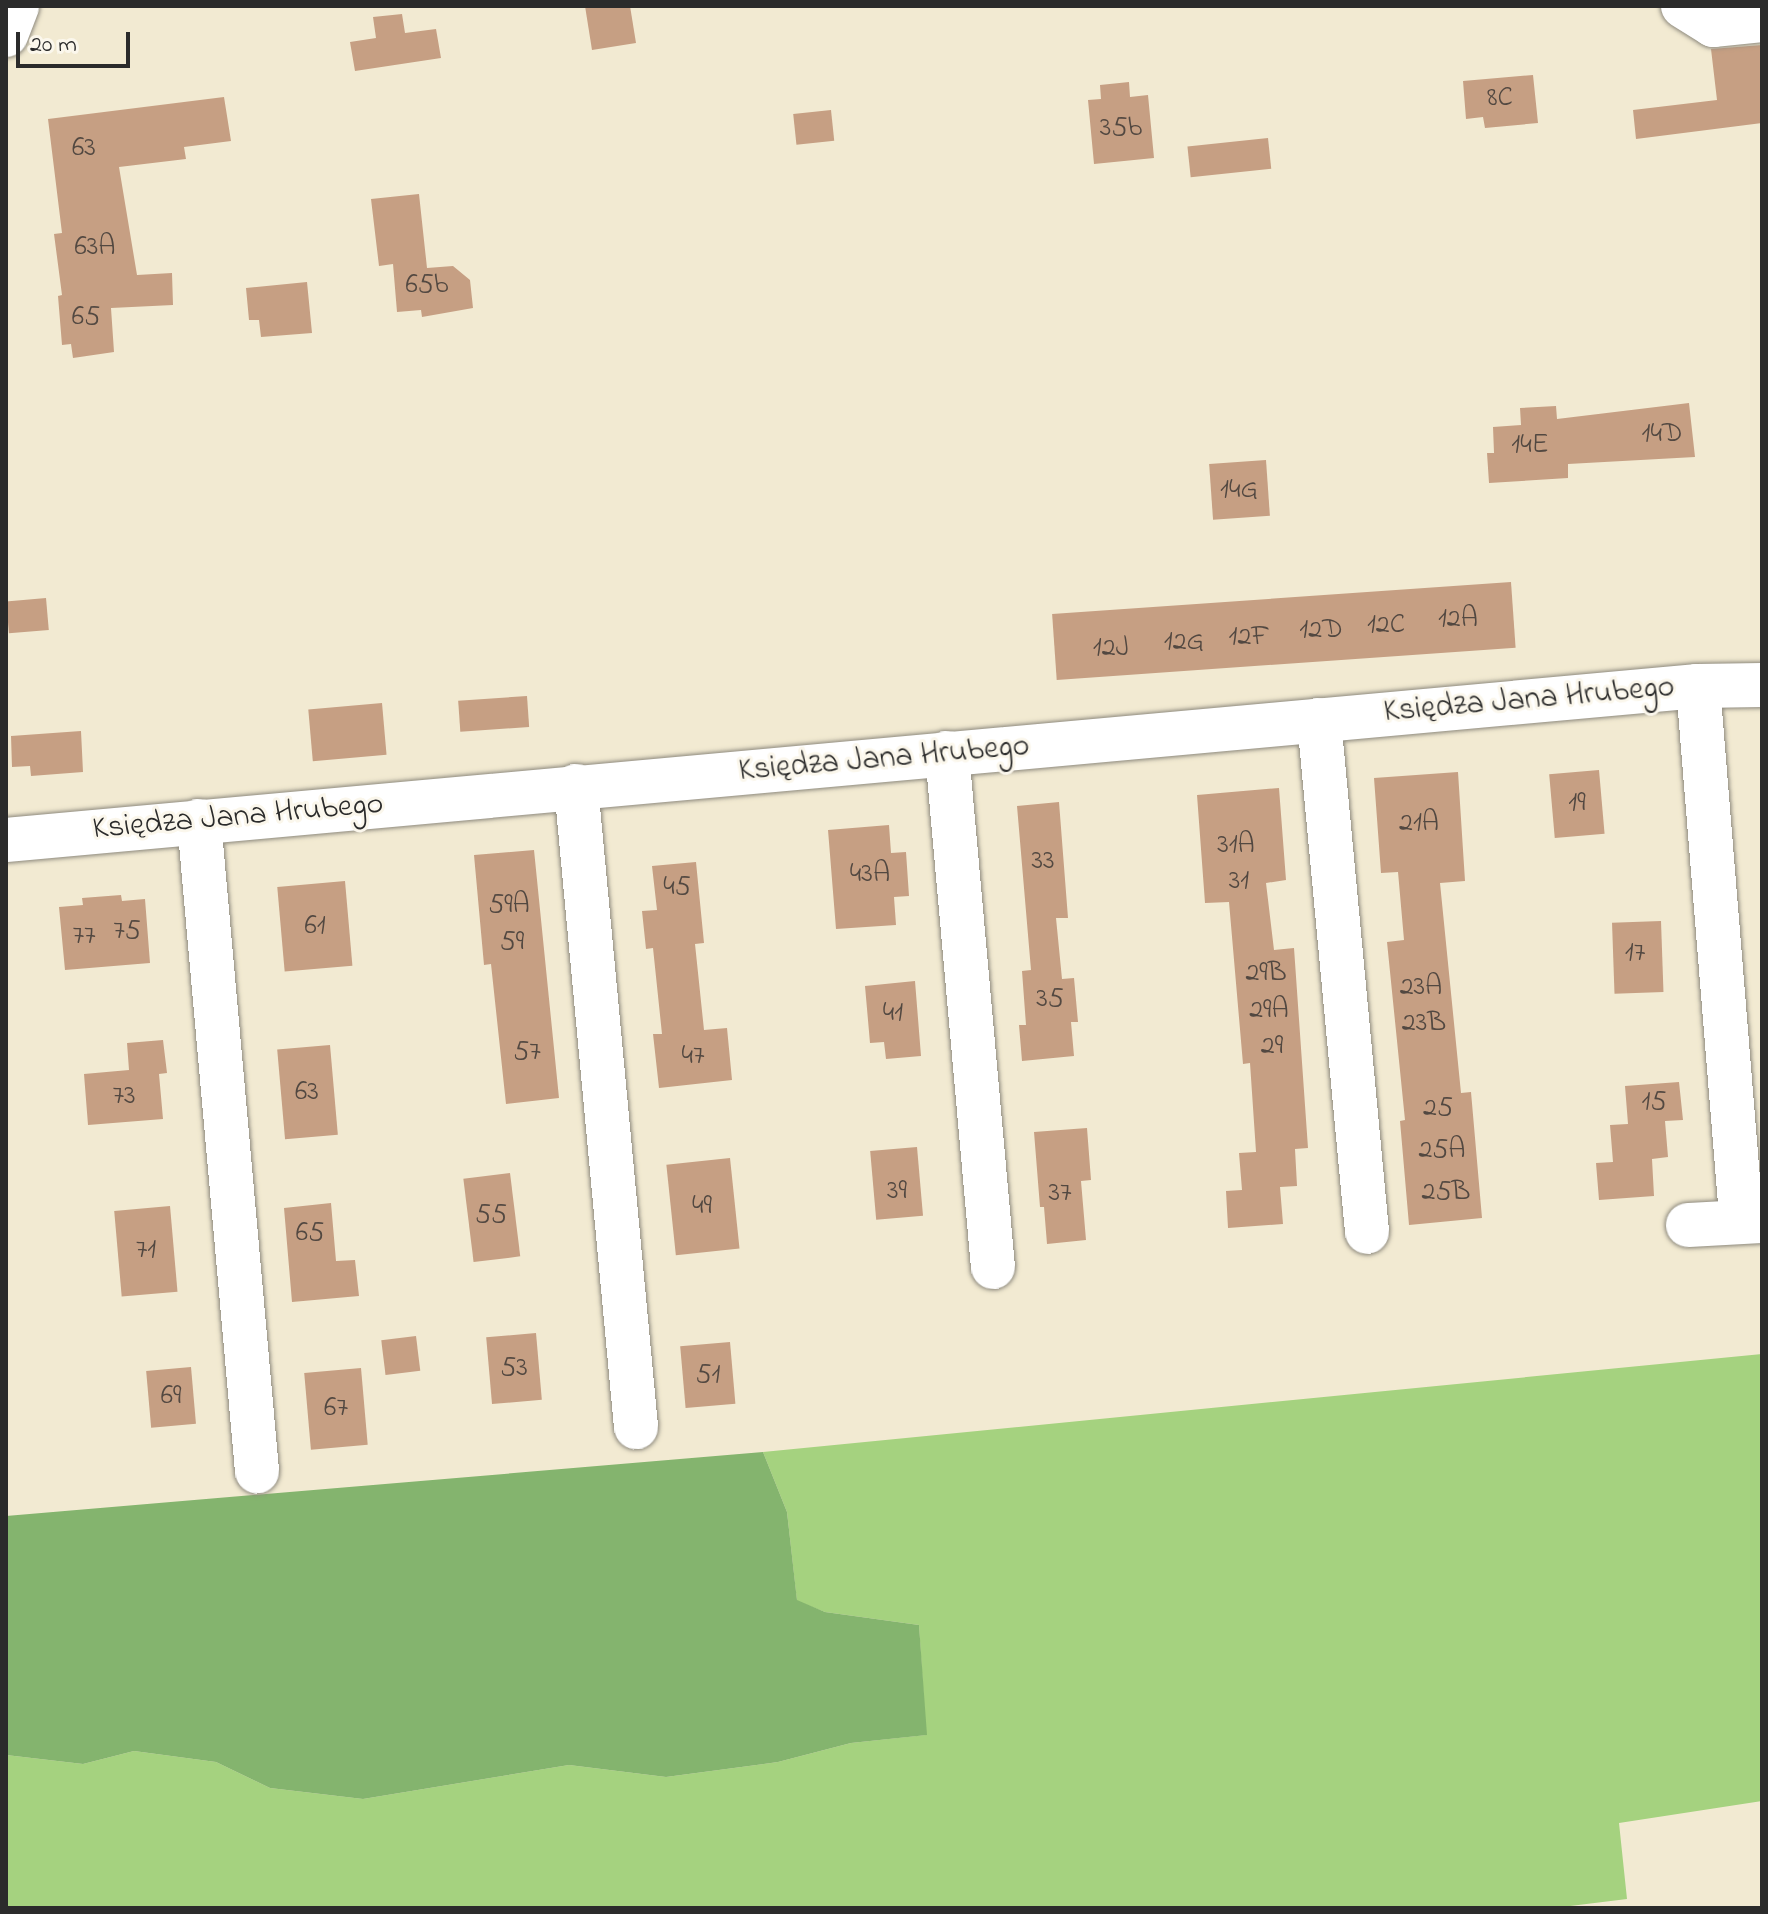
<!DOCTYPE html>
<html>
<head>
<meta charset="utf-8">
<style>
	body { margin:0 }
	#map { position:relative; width:1768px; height:1914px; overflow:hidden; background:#f2ead2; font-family:"Indie Flower",sans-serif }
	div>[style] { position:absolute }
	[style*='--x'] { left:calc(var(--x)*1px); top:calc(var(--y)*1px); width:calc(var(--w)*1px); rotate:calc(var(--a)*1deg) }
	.green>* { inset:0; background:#a5d27f }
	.forest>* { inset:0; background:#84b46e }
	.building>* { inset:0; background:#c69f83; transform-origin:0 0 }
	.roads { filter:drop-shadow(0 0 2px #8e8a7e) drop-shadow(0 0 2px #8e8a7e) }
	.minor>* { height:44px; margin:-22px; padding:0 22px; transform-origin:22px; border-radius:22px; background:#fff }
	span { translate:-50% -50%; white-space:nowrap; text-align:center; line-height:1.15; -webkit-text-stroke:6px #fbf7ec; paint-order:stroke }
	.number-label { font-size:28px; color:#524841 }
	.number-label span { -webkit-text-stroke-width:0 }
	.street-label { font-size:32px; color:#2b2b2b }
	.frame { position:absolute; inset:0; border:8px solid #2b2b2b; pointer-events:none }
	.scale { position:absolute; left:16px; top:32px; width:114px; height:36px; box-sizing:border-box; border:4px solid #2b2b2b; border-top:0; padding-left:10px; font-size:24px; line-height:28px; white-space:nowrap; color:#2b2b2b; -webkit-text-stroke:6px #fbf7ec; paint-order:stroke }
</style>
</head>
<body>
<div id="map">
	<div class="green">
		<div style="clip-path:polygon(1762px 1354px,1762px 1801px,1619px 1823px,1627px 1899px,1554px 1908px,6px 1908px,6px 1755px,83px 1764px,134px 1751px,216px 1762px,270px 1788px,363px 1799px,569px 1765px,666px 1777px,778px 1762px,851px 1743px,926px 1735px,919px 1625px,825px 1612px,797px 1601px,787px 1512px,763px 1452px)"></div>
	</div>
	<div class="forest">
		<div style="clip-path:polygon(763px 1452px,787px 1512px,797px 1600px,825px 1612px,919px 1625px,927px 1735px,851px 1743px,778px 1762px,666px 1777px,569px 1765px,363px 1799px,270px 1788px,216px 1762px,134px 1751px,83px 1764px,6px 1755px,6px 1516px)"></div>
	</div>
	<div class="building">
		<div style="clip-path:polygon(585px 6px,630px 6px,636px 43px,592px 50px)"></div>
		<div style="clip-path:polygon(402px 14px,405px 33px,436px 29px,441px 58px,355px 71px,350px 42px,376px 38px,373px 17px)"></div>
		<div style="clip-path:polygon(1762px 45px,1762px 123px,1636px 139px,1633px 110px,1717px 100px,1711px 49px)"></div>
		<div style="clip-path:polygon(1533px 75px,1538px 123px,1485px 128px,1483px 117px,1466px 119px,1463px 81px)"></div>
		<div style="clip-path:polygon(1129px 82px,1130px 97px,1148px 95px,1154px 158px,1094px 164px,1088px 100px,1101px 99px,1100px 85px)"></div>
		<div style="clip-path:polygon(224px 97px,231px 141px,184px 147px,186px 159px,119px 167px,137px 275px,172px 273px,173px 305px,111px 308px,114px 352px,73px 358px,71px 344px,62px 345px,58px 296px,62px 295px,54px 234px,62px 233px,48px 119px)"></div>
		<div style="left:831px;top:110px;width:31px;height:38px;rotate:84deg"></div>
		<div style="left:1268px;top:138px;width:31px;height:81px;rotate:84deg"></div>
		<div style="clip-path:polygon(419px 194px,427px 268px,453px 266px,470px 280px,473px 308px,422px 317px,421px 310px,397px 312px,393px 264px,379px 266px,371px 199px)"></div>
		<div style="clip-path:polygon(307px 282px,312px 333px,261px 337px,259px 320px,249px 320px,246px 288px)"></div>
		<div style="clip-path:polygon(1689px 403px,1695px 457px,1568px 464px,1568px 478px,1489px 483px,1487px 453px,1494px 453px,1493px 427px,1521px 425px,1520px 408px,1556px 406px,1557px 419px)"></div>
		<div style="left:1266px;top:460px;width:56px;height:57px;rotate:86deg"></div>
		<div style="left:1511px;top:582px;width:66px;height:460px;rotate:86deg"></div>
		<div style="left:46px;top:598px;width:32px;height:40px;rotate:85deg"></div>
		<div style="left:527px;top:696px;width:31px;height:69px;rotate:86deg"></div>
		<div style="left:382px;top:703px;width:52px;height:74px;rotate:85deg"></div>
		<div style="clip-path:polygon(81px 731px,83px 772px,31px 776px,30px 766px,12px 767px,11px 736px)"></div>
		<div style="left:1599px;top:770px;width:64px;height:50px;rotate:85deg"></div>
		<div style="clip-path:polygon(1458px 772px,1465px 881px,1440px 883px,1461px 1093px,1471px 1092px,1482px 1218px,1409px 1225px,1400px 1121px,1405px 1120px,1387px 942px,1404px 940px,1398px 872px,1381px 873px,1374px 778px)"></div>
		<div style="clip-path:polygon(1279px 788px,1286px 880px,1266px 883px,1274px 950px,1294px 948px,1308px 1148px,1295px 1149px,1297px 1186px,1280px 1187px,1283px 1224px,1228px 1228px,1226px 1191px,1242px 1190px,1239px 1153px,1256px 1152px,1250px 1063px,1243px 1064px,1229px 902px,1205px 903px,1197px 795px)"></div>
		<div style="clip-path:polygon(1059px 802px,1068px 918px,1056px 918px,1062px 979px,1074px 978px,1078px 1022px,1071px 1022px,1074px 1056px,1022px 1061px,1019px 1025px,1026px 1025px,1022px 971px,1031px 970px,1017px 806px)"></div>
		<div style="clip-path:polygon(889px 825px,891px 853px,906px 852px,909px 896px,894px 897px,896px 925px,836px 929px,828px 830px)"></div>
		<div style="clip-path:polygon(534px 850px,559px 1098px,506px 1104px,491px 964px,484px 965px,474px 855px)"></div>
		<div style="clip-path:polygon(696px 862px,704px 943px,695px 944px,704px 1030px,727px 1028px,732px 1080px,659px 1088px,653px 1034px,662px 1034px,653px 948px,646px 949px,642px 911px,657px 910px,652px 866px)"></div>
		<div style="left:345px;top:881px;width:85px;height:68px;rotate:85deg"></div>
		<div style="clip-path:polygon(121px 895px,122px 901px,145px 899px,150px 963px,65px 970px,59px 907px,83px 905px,82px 898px)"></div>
		<div style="left:1661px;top:921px;width:71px;height:49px;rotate:88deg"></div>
		<div style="clip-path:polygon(915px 981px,921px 1056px,886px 1059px,884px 1042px,870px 1043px,865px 986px)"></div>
		<div style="clip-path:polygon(163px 1040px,167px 1073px,159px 1074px,163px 1119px,88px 1125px,84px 1074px,129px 1070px,127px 1043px)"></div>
		<div style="left:330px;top:1045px;width:90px;height:53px;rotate:85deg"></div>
		<div style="clip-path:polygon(1679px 1082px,1683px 1120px,1665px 1121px,1668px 1157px,1652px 1159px,1654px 1196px,1599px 1200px,1596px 1163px,1613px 1162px,1610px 1125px,1628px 1124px,1625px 1086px)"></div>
		<div style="clip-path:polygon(1087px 1128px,1091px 1180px,1081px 1181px,1086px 1240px,1047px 1244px,1044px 1207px,1040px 1207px,1034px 1132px)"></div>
		<div style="left:917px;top:1147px;width:69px;height:47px;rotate:85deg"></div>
		<div style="left:730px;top:1158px;width:91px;height:64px;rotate:84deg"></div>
		<div style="left:510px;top:1173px;width:84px;height:47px;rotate:83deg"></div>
		<div style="clip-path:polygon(331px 1203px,336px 1261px,355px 1260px,359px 1296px,292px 1302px,284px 1208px)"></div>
		<div style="left:170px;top:1206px;width:86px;height:56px;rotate:85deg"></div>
		<div style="left:536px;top:1333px;width:67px;height:50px;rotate:85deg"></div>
		<div style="left:416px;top:1336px;width:35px;height:35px;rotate:83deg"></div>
		<div style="left:730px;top:1342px;width:62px;height:50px;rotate:85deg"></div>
		<div style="left:191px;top:1367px;width:57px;height:45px;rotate:85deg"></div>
		<div style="left:361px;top:1368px;width:77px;height:57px;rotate:85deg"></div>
	</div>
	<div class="roads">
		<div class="minor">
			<div style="--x:1683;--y:6;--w:36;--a:32"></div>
			<div style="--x:1713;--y:25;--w:49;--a:-5.8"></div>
			<div style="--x:6;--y:35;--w:31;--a:-69"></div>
			<div style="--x:1698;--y:686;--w:519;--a:85.36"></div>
			<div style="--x:1319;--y:720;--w:514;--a:84.64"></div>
			<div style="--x:947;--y:753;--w:516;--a:84.89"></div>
			<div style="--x:576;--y:786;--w:644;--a:84.65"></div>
			<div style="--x:199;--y:821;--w:653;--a:84.9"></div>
			<div style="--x:6;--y:840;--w:1699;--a:-5.2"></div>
			<div style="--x:1698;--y:686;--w:64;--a:-0.9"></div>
			<div style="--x:1688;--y:1225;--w:74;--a:-3.1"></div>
		</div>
	</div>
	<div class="number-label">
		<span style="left:1500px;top:99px">8C</span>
		<span style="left:1121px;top:129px">35b</span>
		<span style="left:84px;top:149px">63</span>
		<span style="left:95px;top:248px">63A</span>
		<span style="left:427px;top:286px">65b</span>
		<span style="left:86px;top:318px">65</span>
		<span style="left:1662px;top:435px">14D</span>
		<span style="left:1530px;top:446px">14E</span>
		<span style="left:1239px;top:491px">14G</span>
		<span style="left:1458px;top:620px">12A</span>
		<span style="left:1386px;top:626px">12C</span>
		<span style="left:1321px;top:631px">12D</span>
		<span style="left:1249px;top:638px">12F</span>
		<span style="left:1184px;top:643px">12G</span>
		<span style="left:1111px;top:649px">12J</span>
		<span style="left:1577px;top:804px">19</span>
		<span style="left:1419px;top:824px">21A</span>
		<span style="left:1236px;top:846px">31A</span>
		<span style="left:1043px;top:862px">33</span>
		<span style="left:870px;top:875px">43A</span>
		<span style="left:1239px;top:882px">31</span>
		<span style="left:677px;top:888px">45</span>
		<span style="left:509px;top:906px">59A</span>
		<span style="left:315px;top:927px">61</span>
		<span style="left:127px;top:932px">75</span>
		<span style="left:84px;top:937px">77</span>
		<span style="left:512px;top:943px">59</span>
		<span style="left:1635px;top:954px">17</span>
		<span style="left:1266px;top:974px">29B</span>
		<span style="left:1421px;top:988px">23A</span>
		<span style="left:1050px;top:1000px">35</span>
		<span style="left:1269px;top:1011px">29A</span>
		<span style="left:893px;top:1014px">41</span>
		<span style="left:1424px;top:1024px">23B</span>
		<span style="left:1272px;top:1047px">29</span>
		<span style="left:527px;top:1053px">57</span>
		<span style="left:693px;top:1057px">47</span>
		<span style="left:307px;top:1093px">63</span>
		<span style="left:124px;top:1097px">73</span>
		<span style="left:1654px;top:1103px">15</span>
		<span style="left:1438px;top:1109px">25</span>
		<span style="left:1442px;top:1151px">25A</span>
		<span style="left:897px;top:1192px">39</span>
		<span style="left:1446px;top:1193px">25B</span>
		<span style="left:1060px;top:1194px">37</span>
		<span style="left:702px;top:1207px">49</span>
		<span style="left:491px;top:1216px">55</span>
		<span style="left:310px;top:1234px">65</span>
		<span style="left:146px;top:1251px">71</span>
		<span style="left:514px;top:1369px">53</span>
		<span style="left:708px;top:1376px">51</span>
		<span style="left:171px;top:1397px">69</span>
		<span style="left:336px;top:1409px">67</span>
	</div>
	<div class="street-label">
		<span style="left:1529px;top:701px;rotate:-5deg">Księdza Jana Hrubego</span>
		<span style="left:884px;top:760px;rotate:-5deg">Księdza Jana Hrubego</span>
		<span style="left:238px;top:818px;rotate:-5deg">Księdza Jana Hrubego</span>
	</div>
	<div class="frame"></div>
	<div class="scale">20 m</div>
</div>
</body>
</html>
